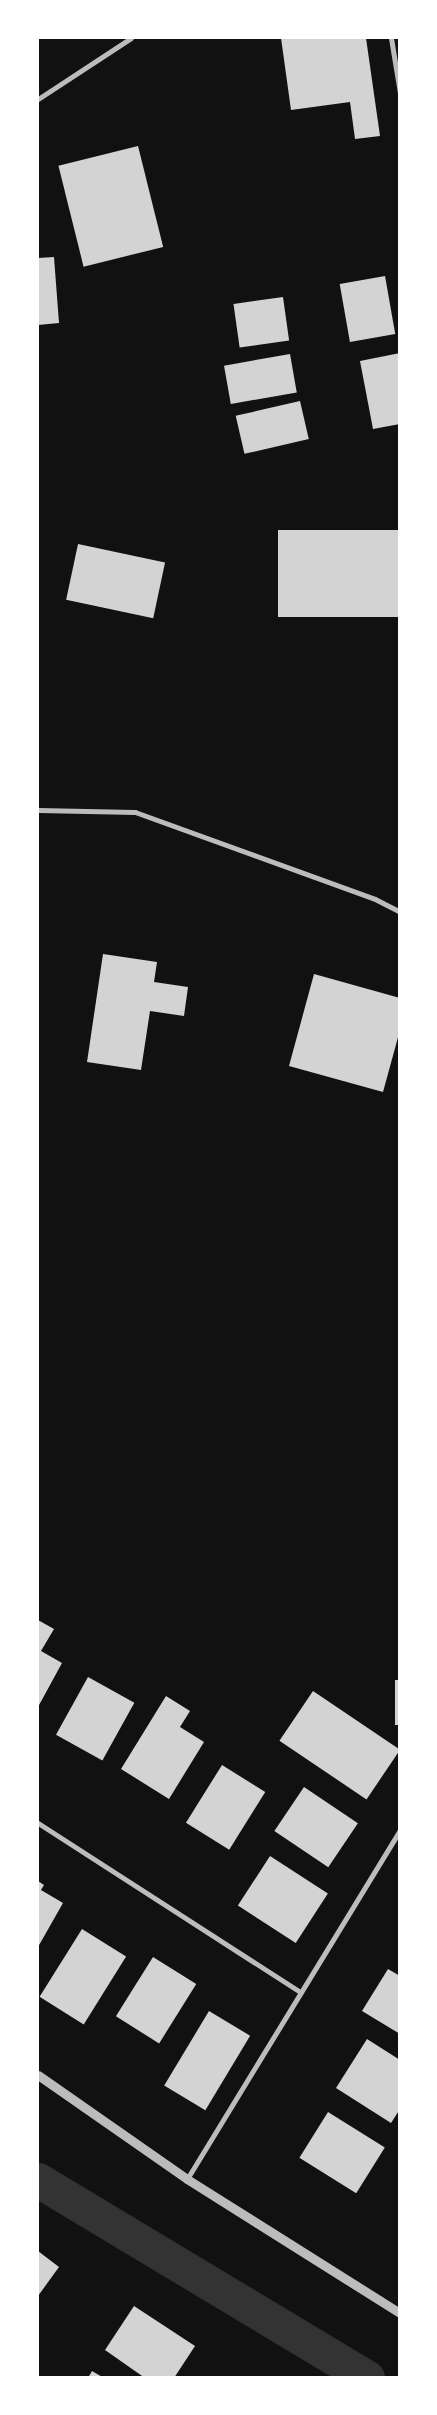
<!DOCTYPE html>
<html>
<head>
<meta charset="utf-8">
<style>
	body { margin:0 }
	#map { position:relative; width:437px; height:2415px; overflow:hidden; background:#111; font-family:Inter,sans-serif }
	div>[style] { position:absolute }
	[style*='--x'] { left:calc(var(--x)*1px); top:calc(var(--y)*1px); width:calc(var(--w)*1px); rotate:calc(var(--a)*1deg) }
	.canal>* { height:35px; margin:-17.5px; padding:0 17.5px; transform-origin:17.5px; border-radius:17.5px; background:#333 }
	.building>* { inset:0; background:#d3d3d3; transform-origin:0 0 }
	.minor>* { height:5px; margin:-2.5px; padding:0 2.5px; transform-origin:2.5px; border-radius:2.5px; background:#bcbcbc }
	.tertiary>* { height:9px; margin:-4.5px; padding:0 4.5px; transform-origin:4.5px; border-radius:4.5px; background:#bcbcbc }
	span { translate:-50% -50%; white-space:nowrap; text-align:center; line-height:1.15; -webkit-text-stroke:4px #fff; paint-order:stroke }
	.frame { position:absolute; inset:0; border:39px solid #fff; pointer-events:none }
</style>
</head>
<body>
<div id="map">
	<div class="canal">
		<div style="--x:38;--y:2180;--w:384;--a:31"></div>
	</div>
	<div class="building">
		<div style="clip-path:polygon(281px 38px,366px 38px,380px 136px,355px 139px,350px 102px,291px 110px)"></div>
		<div style="left:138px;top:146px;width:104px;height:82px;rotate:76deg"></div>
		<div style="clip-path:polygon(54px 257px,59px 323px,38px 325px,38px 258px)"></div>
		<div style="left:385px;top:276px;width:59px;height:46px;rotate:80deg"></div>
		<div style="left:283px;top:297px;width:44px;height:50px;rotate:82deg"></div>
		<div style="clip-path:polygon(400px 353px,400px 424px,373px 429px,360px 361px)"></div>
		<div style="left:290px;top:354px;width:39px;height:67px;rotate:80deg"></div>
		<div style="left:300px;top:401px;width:39px;height:66px;rotate:77deg"></div>
		<div style="left:400px;top:530px;width:87px;height:122px;rotate:90deg"></div>
		<div style="left:78px;top:544px;width:89px;height:57px;rotate:12deg"></div>
		<div style="clip-path:polygon(103px 954px,157px 962px,154px 982px,188px 987px,184px 1016px,150px 1011px,141px 1070px,87px 1062px)"></div>
		<div style="clip-path:polygon(314px 974px,400px 998px,400px 1030px,383px 1092px,289px 1066px)"></div>
		<div style="clip-path:polygon(38px 1620px,54px 1629px,41px 1651px,62px 1663px,38px 1707px)"></div>
		<div style="left:88px;top:1677px;width:53px;height:66px;rotate:29deg"></div>
		<div style="left:395px;top:1680px;width:5px;height:45px"></div>
		<div style="left:313px;top:1691px;width:105px;height:60px;rotate:34deg"></div>
		<div style="clip-path:polygon(166px 1696px,190px 1711px,180px 1727px,204px 1742px,169px 1799px,121px 1769px)"></div>
		<div style="left:222px;top:1765px;width:51px;height:68px;rotate:32deg"></div>
		<div style="left:304px;top:1787px;width:65px;height:53px;rotate:34deg"></div>
		<div style="left:270px;top:1856px;width:69px;height:59px;rotate:33deg"></div>
		<div style="clip-path:polygon(38px 1881px,44px 1885px,41px 1890px,63px 1903px,38px 1947px)"></div>
		<div style="left:82px;top:1929px;width:52px;height:80px;rotate:32deg"></div>
		<div style="left:153px;top:1957px;width:51px;height:70px;rotate:32deg"></div>
		<div style="clip-path:polygon(388px 1969px,400px 1976px,400px 2034px,362px 2011px)"></div>
		<div style="left:209px;top:2011px;width:48px;height:87px;rotate:31deg"></div>
		<div style="clip-path:polygon(367px 2039px,400px 2060px,400px 2109px,391px 2123px,336px 2088px)"></div>
		<div style="left:328px;top:2112px;width:67px;height:54px;rotate:32deg"></div>
		<div style="clip-path:polygon(38px 2251px,59px 2267px,38px 2296px)"></div>
		<div style="clip-path:polygon(134px 2306px,195px 2346px,174px 2378px,145px 2378px,105px 2350px)"></div>
		<div style="clip-path:polygon(92px 2371px,104px 2378px,88px 2378px)"></div>
	</div>
	<div class="minor">
		<div style="--x:391;--y:38;--w:56;--a:80.7"></div>
		<div style="--x:38;--y:99;--w:111;--a:-33.3"></div>
		<div style="--x:38;--y:810;--w:97;--a:1.2"></div>
		<div style="--x:135;--y:812;--w:255;--a:19.9"></div>
		<div style="--x:375;--y:899;--w:28;--a:27"></div>
		<div style="--x:38;--y:1823;--w:312;--a:32.8"></div>
		<div style="--x:187;--y:2179;--w:409;--a:-58.6"></div>
	</div>
	<div class="tertiary">
		<div style="--x:38;--y:2075;--w:182;--a:34.9"></div>
		<div style="--x:187;--y:2179;--w:252;--a:32.2"></div>
	</div>
	<div class="frame"></div>
</div>
</body>
</html>
